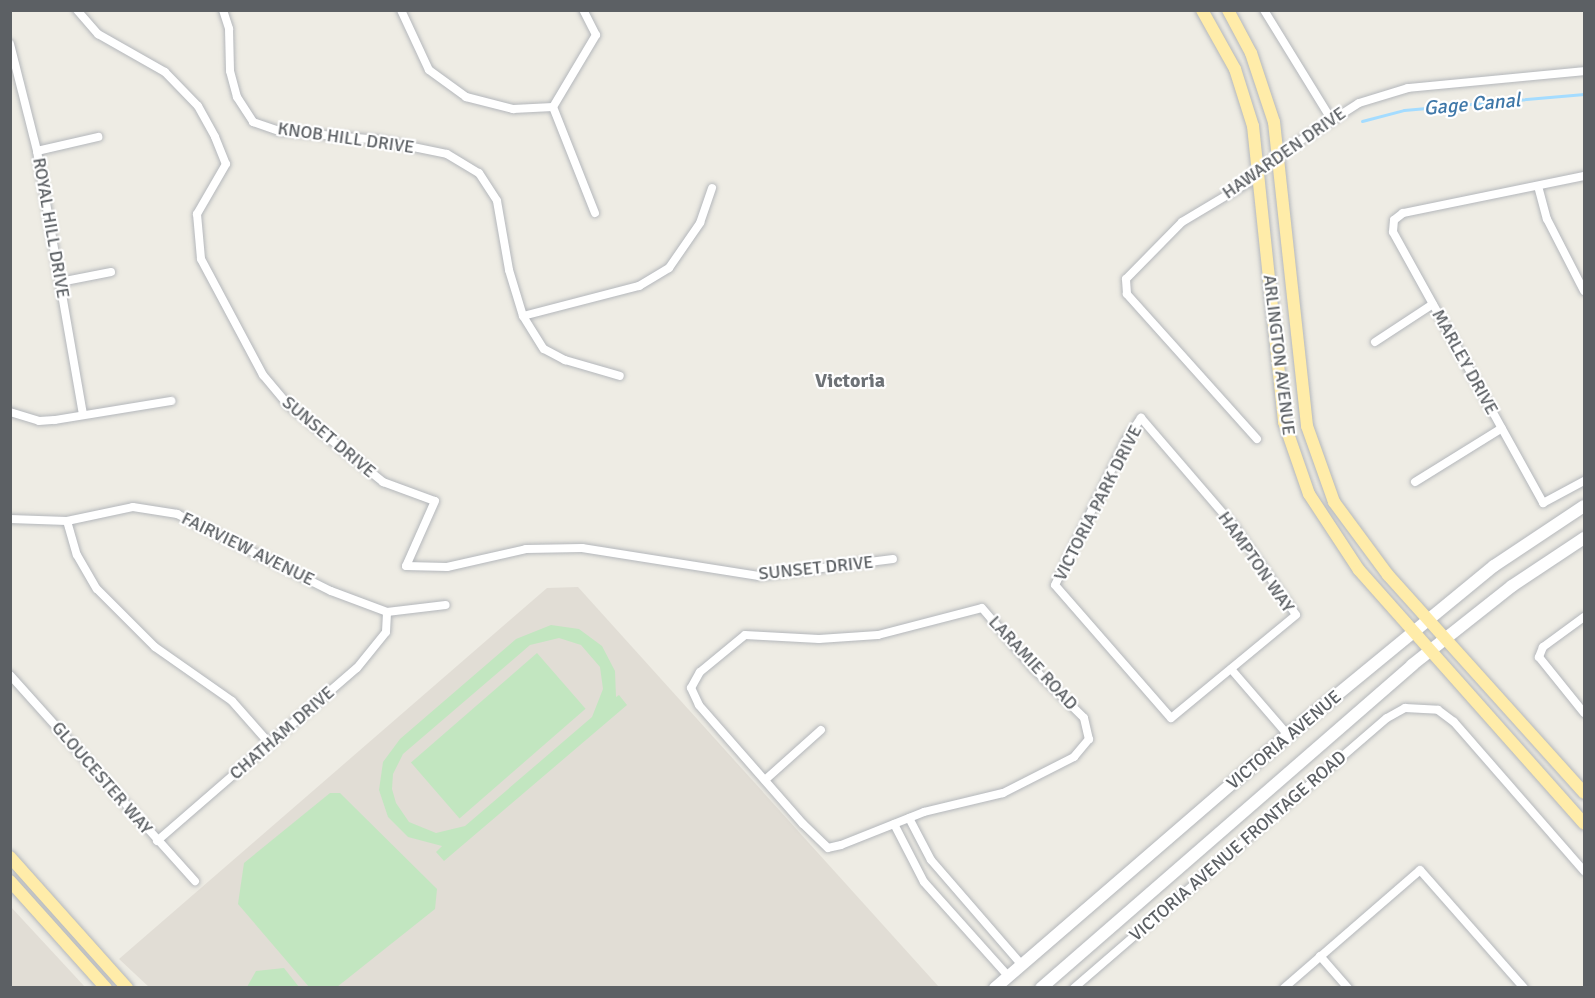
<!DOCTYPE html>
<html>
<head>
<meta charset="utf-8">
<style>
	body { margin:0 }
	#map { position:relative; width:1595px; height:998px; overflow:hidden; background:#eeece4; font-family:Signika,sans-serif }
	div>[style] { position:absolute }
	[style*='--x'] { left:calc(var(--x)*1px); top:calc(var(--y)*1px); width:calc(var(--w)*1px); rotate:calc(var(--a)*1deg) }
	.education>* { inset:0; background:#e1ddd5 }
	.green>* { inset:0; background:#c2e6c0; transform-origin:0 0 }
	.stream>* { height:3px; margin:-1.5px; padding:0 1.5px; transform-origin:1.5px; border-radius:1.5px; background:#a4dcff }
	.roads { filter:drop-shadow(0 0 2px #b4b7bb) drop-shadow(0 0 2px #b4b7bb) }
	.minor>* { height:8px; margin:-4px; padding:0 4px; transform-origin:4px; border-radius:4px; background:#fff }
	.secondary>* { height:12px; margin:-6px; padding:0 6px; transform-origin:6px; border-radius:6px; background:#fff }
	.primary>* { height:12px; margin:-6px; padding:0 6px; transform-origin:6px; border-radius:6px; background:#ffeca9 }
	span { translate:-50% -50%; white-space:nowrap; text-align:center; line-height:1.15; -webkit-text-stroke:4.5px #fff; paint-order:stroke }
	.street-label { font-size:18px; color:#5c6064 }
	.water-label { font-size:20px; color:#3e77a8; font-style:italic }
	.neighbourhood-label { font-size:20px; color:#6d7276; font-weight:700 }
	.frame { position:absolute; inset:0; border:12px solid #5c6064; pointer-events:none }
</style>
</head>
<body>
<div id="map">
	<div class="education">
		<div style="clip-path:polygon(578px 587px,939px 987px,150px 988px,119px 959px,547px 588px)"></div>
		<div style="clip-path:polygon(10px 906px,23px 920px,85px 987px,11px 987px)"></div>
	</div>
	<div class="green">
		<div style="clip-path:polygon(evenodd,551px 625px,579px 629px,602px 646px,615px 671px,616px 697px,619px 695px,627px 705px,444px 861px,436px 852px,442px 846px,408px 837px,388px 817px,379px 790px,383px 762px,400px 739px,516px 639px,551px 625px,559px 638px,581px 645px,600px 667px,603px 689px,592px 717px,465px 826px,436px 833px,409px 822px,396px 803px,392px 789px,393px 774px,403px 754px,530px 645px,559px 638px)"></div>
		<div style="left:537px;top:653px;width:74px;height:167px;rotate:49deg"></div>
		<div style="clip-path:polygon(330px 793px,340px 793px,437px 889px,435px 909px,337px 987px,309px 987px,238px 904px,244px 863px)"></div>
		<div style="clip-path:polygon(284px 968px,299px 987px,247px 987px,256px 971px)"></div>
	</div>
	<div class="stream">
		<div style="--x:1362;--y:121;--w:43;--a:-14.7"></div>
		<div style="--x:1404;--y:110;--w:181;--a:-5.1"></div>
	</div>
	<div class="roads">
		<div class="minor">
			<div style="--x:77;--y:10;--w:32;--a:49"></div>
			<div style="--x:98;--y:34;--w:77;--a:29.6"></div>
			<div style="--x:165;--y:72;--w:47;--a:45.9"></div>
			<div style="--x:198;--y:106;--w:35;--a:61"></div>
			<div style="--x:215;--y:137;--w:29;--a:68"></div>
			<div style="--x:226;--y:164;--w:58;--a:120.1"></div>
			<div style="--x:197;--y:214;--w:45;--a:84.9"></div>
			<div style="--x:201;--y:259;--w:132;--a:61.9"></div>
			<div style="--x:263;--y:375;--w:38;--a:50"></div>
			<div style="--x:287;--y:404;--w:124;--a:39.1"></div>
			<div style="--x:383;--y:482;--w:55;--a:20.1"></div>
			<div style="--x:435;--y:501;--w:71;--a:114"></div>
			<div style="--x:406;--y:566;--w:41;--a:1.4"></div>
			<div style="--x:447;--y:567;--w:81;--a:-12.8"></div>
			<div style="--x:526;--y:549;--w:56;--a:-1"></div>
			<div style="--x:582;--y:548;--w:179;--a:9"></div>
			<div style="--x:759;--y:576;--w:135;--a:-7.2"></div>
			<div style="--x:223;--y:10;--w:20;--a:72"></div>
			<div style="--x:229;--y:29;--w:42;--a:88.6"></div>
			<div style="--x:230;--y:71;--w:27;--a:75"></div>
			<div style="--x:237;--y:97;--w:30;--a:57"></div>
			<div style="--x:253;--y:122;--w:28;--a:19"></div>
			<div style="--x:279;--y:131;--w:100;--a:5.1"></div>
			<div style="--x:379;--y:140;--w:69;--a:11.6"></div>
			<div style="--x:447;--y:154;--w:37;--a:31"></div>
			<div style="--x:479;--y:173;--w:33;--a:57"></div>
			<div style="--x:497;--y:201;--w:70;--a:80.1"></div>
			<div style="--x:509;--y:270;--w:48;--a:73.1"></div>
			<div style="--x:523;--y:316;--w:120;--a:-14.5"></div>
			<div style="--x:639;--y:286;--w:35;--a:-31"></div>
			<div style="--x:669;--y:268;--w:55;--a:-55.4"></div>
			<div style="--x:700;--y:223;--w:37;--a:-71"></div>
			<div style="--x:401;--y:10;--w:66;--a:65"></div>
			<div style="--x:429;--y:70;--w:46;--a:36.1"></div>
			<div style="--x:466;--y:97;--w:49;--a:14.3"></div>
			<div style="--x:513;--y:109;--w:40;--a:-2.9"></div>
			<div style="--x:553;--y:107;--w:114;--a:68.4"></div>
			<div style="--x:1264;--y:10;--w:128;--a:58.4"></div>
			<div style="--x:10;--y:44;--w:110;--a:75.8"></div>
			<div style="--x:37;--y:151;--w:267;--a:80.1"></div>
			<div style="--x:553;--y:107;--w:84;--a:-59.2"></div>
			<div style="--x:596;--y:35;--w:28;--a:-117"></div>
			<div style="--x:37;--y:151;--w:63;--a:-12.9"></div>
			<div style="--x:1584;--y:176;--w:185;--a:168.4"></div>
			<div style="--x:1403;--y:213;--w:11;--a:142"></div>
			<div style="--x:1394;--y:220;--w:12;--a:95"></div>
			<div style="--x:1393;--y:232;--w:310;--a:61"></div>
			<div style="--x:1543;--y:503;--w:47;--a:-28.2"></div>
			<div style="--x:1538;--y:186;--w:34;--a:75"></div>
			<div style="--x:1547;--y:219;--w:81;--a:62.8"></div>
			<div style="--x:60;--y:282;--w:52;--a:-11.1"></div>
			<div style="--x:523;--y:316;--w:39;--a:58"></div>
			<div style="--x:544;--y:349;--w:24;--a:28"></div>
			<div style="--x:565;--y:360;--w:57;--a:16.2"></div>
			<div style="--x:1375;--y:342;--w:69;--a:-33.2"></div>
			<div style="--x:10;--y:412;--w:30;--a:17"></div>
			<div style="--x:39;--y:421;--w:16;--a:-4"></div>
			<div style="--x:55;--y:420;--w:118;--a:-9.3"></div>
			<div style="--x:1141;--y:418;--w:143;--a:49.3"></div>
			<div style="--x:1234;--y:526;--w:108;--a:55.1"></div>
			<div style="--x:1296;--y:615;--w:162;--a:140.5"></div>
			<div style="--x:1171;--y:718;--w:176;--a:-131.1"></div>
			<div style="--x:1055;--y:585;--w:161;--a:-63.9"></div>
			<div style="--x:1126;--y:440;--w:27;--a:-56"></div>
			<div style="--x:1257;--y:439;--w:195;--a:-131.9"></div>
			<div style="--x:1127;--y:294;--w:15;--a:-94"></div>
			<div style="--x:1126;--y:279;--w:80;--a:-45.5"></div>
			<div style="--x:1182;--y:222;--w:78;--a:-30.8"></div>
			<div style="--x:1249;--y:182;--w:40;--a:-43"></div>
			<div style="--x:1278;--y:155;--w:96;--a:-32.7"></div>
			<div style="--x:1359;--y:103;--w:51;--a:-17"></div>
			<div style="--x:1408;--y:88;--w:177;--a:-5.5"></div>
			<div style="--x:1415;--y:482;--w:102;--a:-31.8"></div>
			<div style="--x:10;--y:519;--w:57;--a:2"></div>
			<div style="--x:67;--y:521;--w:67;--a:-12"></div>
			<div style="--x:133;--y:507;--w:45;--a:9"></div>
			<div style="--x:177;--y:514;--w:172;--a:26.6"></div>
			<div style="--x:331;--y:591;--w:60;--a:20.6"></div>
			<div style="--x:387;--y:612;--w:59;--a:-6.8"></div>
			<div style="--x:67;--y:521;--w:35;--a:74"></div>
			<div style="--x:77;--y:555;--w:39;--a:60"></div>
			<div style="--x:97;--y:589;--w:82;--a:45"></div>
			<div style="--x:155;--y:647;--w:94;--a:35"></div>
			<div style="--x:232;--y:701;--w:56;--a:48.6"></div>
			<div style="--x:982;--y:608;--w:79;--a:49.6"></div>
			<div style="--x:1033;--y:668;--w:71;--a:44.4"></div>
			<div style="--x:1084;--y:718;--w:22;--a:77"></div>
			<div style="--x:1089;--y:739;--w:23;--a:130"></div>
			<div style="--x:1074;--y:757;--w:80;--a:153.1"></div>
			<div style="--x:1003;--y:793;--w:81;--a:166.5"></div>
			<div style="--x:924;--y:812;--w:89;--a:158.3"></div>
			<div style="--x:841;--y:845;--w:13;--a:167"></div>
			<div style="--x:828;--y:848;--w:35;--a:-136"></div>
			<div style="--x:803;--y:824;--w:158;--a:-131.2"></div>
			<div style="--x:699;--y:705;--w:19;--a:-115"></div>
			<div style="--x:691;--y:688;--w:18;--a:-61"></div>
			<div style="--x:700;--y:672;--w:58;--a:-39.4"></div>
			<div style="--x:745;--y:635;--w:74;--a:3.1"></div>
			<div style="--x:819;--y:639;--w:59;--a:-3.9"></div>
			<div style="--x:878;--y:635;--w:107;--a:-14.6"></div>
			<div style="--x:1584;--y:617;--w:51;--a:143.8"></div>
			<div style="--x:1543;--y:647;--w:11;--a:112"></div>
			<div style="--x:1539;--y:657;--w:72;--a:51.2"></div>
			<div style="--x:1231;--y:669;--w:87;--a:49.2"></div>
			<div style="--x:10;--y:675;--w:277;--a:48.1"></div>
			<div style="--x:765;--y:780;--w:75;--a:-41.8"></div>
			<div style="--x:909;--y:818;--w:47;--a:62.4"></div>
			<div style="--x:931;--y:860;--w:139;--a:49.1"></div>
			<div style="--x:894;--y:824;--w:65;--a:62.7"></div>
			<div style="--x:924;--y:882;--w:126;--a:48.2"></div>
			<div style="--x:157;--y:841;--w:264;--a:-40.9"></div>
			<div style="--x:357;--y:668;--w:46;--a:-51.1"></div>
			<div style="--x:386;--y:632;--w:20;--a:-87"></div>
			<div style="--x:1320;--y:956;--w:43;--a:48.8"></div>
			<div style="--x:1074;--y:988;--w:413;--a:-40.8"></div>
			<div style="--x:1387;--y:718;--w:21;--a:-29"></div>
			<div style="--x:1405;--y:708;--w:33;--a:3"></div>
			<div style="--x:1438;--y:710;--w:20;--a:37"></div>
			<div style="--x:1454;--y:722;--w:198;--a:48.9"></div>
			<div style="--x:1284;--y:988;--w:180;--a:-40.9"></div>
			<div style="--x:1420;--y:870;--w:157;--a:48.6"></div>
		</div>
		<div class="secondary">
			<div style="--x:995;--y:988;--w:387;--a:-40.8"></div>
			<div style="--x:1288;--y:735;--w:266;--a:-39.4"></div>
			<div style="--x:1494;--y:566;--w:108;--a:-33.7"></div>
			<div style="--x:1041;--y:988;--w:492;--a:-41"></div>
			<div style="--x:1412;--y:665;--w:127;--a:-38.3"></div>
			<div style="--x:1512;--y:586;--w:87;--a:-33.7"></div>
		</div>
		<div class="primary">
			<div style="--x:1202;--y:10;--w:68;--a:60.8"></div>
			<div style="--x:1235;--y:69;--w:60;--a:72.5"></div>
			<div style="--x:1253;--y:126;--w:298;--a:84"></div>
			<div style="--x:1284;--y:422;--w:76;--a:70.9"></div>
			<div style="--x:1309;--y:494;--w:91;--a:56.7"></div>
			<div style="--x:1359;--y:570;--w:339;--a:48.4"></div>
			<div style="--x:1228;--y:10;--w:49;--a:61.9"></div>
			<div style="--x:1251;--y:53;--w:73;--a:71.6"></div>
			<div style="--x:1274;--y:122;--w:306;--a:83.8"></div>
			<div style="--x:1307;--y:426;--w:81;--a:70.4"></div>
			<div style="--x:1334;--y:502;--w:91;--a:53.5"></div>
			<div style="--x:1388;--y:575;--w:293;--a:48"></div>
			<div style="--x:10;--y:857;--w:176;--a:48.2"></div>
			<div style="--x:10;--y:881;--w:144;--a:48.1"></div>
		</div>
	</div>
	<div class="street-label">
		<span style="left:346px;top:138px;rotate:8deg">KNOB HILL DRIVE</span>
		<span style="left:1284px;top:153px;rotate:-35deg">HAWARDEN DRIVE</span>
		<span style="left:51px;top:228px;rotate:80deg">ROYAL HILL DRIVE</span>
		<span style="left:1279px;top:355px;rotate:83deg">ARLINGTON AVENUE</span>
		<span style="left:1465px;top:362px;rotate:61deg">MARLEY DRIVE</span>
		<span style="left:329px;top:437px;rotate:40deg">SUNSET DRIVE</span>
		<span style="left:1098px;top:503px;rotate:-63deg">VICTORIA PARK DRIVE</span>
		<span style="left:248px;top:549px;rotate:26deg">FAIRVIEW AVENUE</span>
		<span style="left:1256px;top:562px;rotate:55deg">HAMPTON WAY</span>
		<span style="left:816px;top:568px;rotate:-6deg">SUNSET DRIVE</span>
		<span style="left:1033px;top:663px;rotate:47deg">LARAMIE ROAD</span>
		<span style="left:282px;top:733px;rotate:-41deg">CHATHAM DRIVE</span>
		<span style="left:1284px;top:740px;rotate:-40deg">VICTORIA AVENUE</span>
		<span style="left:102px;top:778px;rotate:49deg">GLOUCESTER WAY</span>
		<span style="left:1238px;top:846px;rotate:-41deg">VICTORIA AVENUE FRONTAGE ROAD</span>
	</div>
	<div class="water-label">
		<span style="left:1472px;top:104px;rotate:-5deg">Gage Canal</span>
	</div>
	<div class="neighbourhood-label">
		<span style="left:850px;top:380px">Victoria</span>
	</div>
	<div class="frame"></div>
</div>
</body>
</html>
